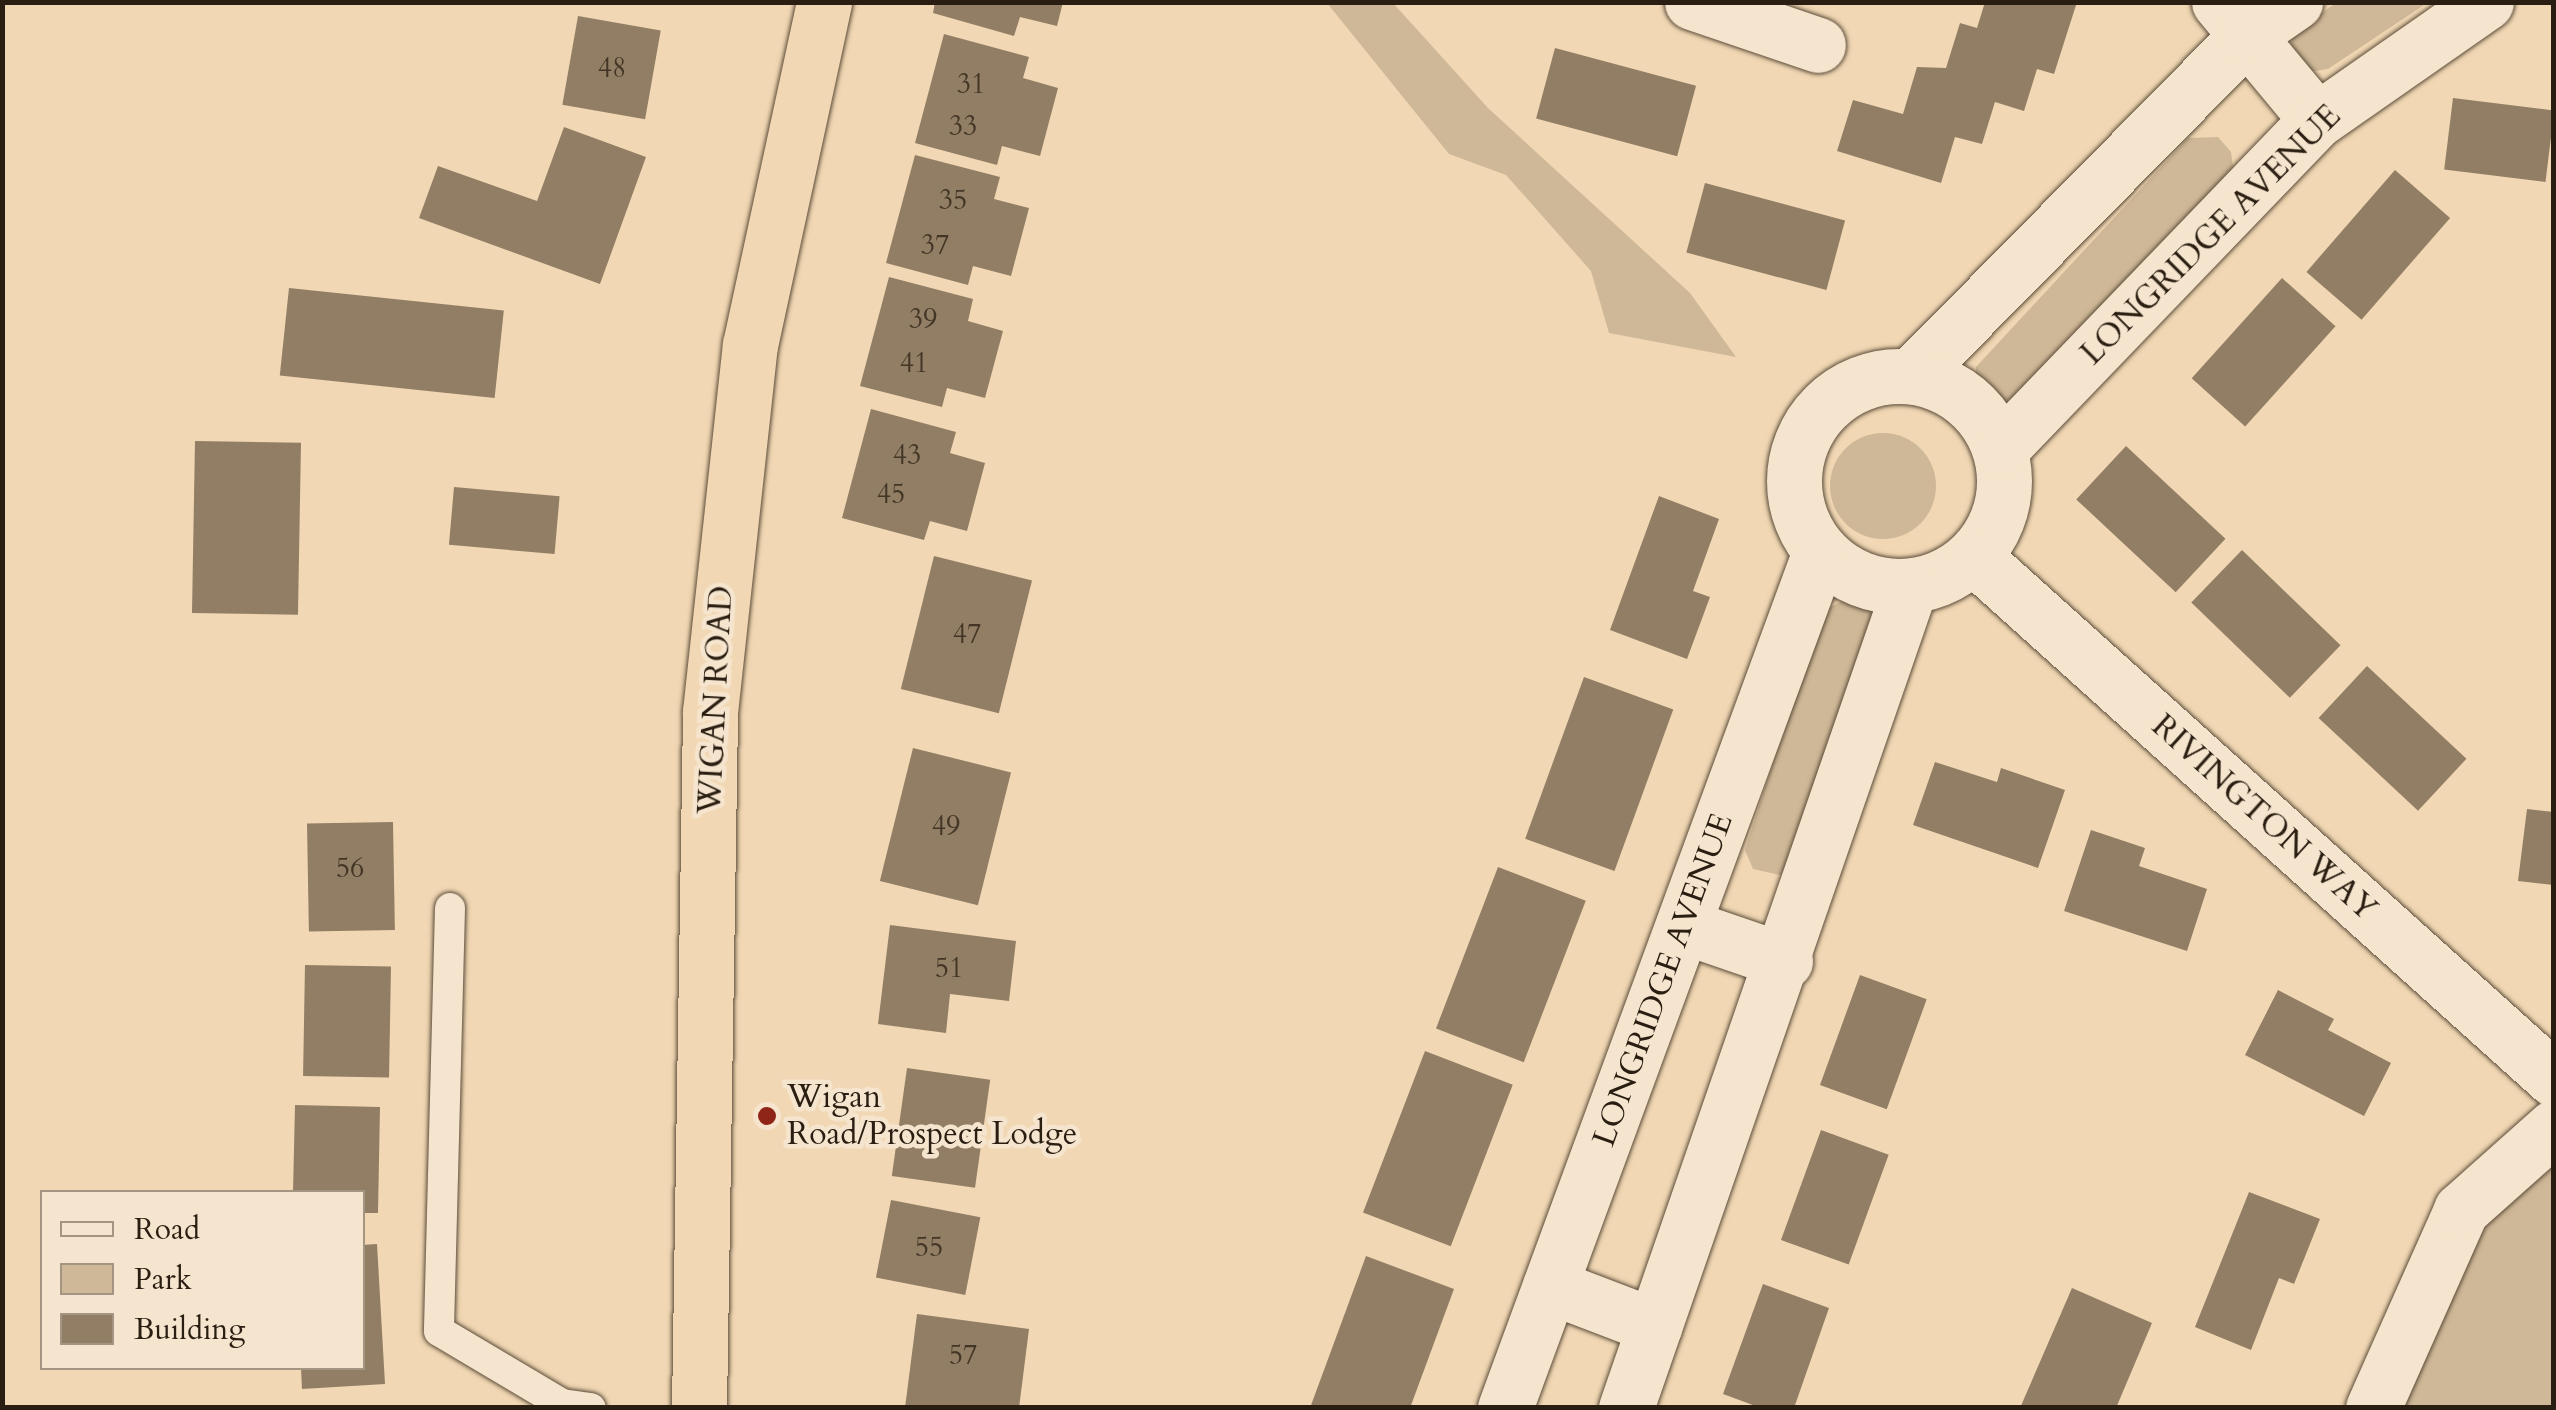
<!DOCTYPE html>
<html>
<head>
<meta charset="utf-8">
<style>
	body { margin:0 }
	#map { position:relative; width:2556px; height:1410px; overflow:hidden; background:#f1d7b3; font-family:Cardo,serif }
	div>[style] { position:absolute }
	[style*='--x'] { left:calc(var(--x)*1px); top:calc(var(--y)*1px); width:calc(var(--w)*1px); rotate:calc(var(--a)*1deg) }
	.green>* { inset:0; background:#cfb897 }
	.round { border-radius:50% }
	.building>* { inset:0; background:#917e65; transform-origin:0 0 }
	.roads { filter:drop-shadow(0 0 2px #5b4c3a) drop-shadow(0 0 2px #5b4c3a) }
	.service>* { height:30px; margin:-15px; padding:0 15px; transform-origin:15px; border-radius:15px; background:#f6e5ce }
	.minor>* { height:55px; margin:-27.5px; padding:0 27.5px; transform-origin:27.5px; border-radius:27.5px; background:#f6e5ce }
	.minor>.ring { margin:-27.5px; padding:0; box-sizing:content-box; background:none; border:55px solid #f6e5ce; border-radius:50% }
	.trunk>* { height:55px; margin:-27.5px; padding:0 27.5px; transform-origin:27.5px; border-radius:27.5px; background:#f1d7b3 }
	.dots>* { width:28px; height:28px; translate:-50% -50%; box-sizing:border-box; border:5px solid #f6e5ce; border-radius:50% }
	span { translate:-50% -50%; white-space:nowrap; text-align:center; line-height:1.15; -webkit-text-stroke:9px #f6e5ce; paint-order:stroke }
	.number-label { font-size:28px; color:#433626 }
	.number-label span { -webkit-text-stroke-width:0 }
	.street-label { font-size:32px; color:#291e11 }
	.poi-label { font-size:32px; color:#291e11 }
	.left { translate:0 -50%; text-align:left }
	.frame { position:absolute; inset:0; border:5px solid #291e11; pointer-events:none }
	.legend { position:absolute; left:40px; top:1190px; width:325px; height:180px; box-sizing:border-box; background:#f6e5ce; border:2px solid #a49582; margin:0; padding:12px 18px; list-style:none; font-size:30px; color:#291e11 }
	.legend li { display:flex; align-items:center; gap:20px; height:50px }
	.legend b { width:50px; border:2px solid #a49582 }
</style>
</head>
<body>
<div id="map">
	<div class="green">
		<div style="clip-path:polygon(1327px 3px,1393px 3px,1488px 108px,1690px 293px,1736px 357px,1609px 333px,1591px 271px,1506px 175px,1449px 154px)"></div>
		<div style="clip-path:polygon(2336px 3px,2427px 3px,2328px 69px,2308px 72px,2290px 52px,2294px 32px)"></div>
		<div style="clip-path:polygon(2218px 137px,2231px 152px,2234px 174px,2016px 397px,1997px 403px,1976px 388px,1976px 367px,2188px 138px)"></div>
		<div class="round" style="left:1830px;top:433px;width:106px;height:106px"></div>
		<div style="clip-path:polygon(1849px 598px,1866px 607px,1879px 625px,1794px 861px,1780px 875px,1753px 869px,1745px 850px,1822px 611px)"></div>
		<div style="clip-path:polygon(2553px 1151px,2553px 1407px,2400px 1408px,2500px 1192px)"></div>
	</div>
	<div class="building">
		<div style="clip-path:polygon(935px 2px,1063px 2px,1057px 26px,1020px 17px,1014px 36px,933px 13px)"></div>
		<div style="clip-path:polygon(1985px 2px,2077px 2px,2054px 74px,2037px 69px,2024px 111px,1995px 102px,1982px 144px,1955px 137px,1941px 183px,1837px 151px,1853px 100px,1903px 114px,1917px 67px,1946px 68px,1960px 23px,1977px 28px)"></div>
		<div style="left:578px;top:16px;width:84px;height:90px;rotate:10deg"></div>
		<div style="clip-path:polygon(944px 34px,1029px 57px,1023px 78px,1058px 88px,1040px 156px,1002px 146px,997px 165px,915px 143px)"></div>
		<div style="left:1555px;top:48px;width:146px;height:73px;rotate:15deg"></div>
		<div style="left:2453px;top:98px;width:102px;height:72px;rotate:7deg"></div>
		<div style="clip-path:polygon(564px 127px,646px 157px,600px 284px,419px 218px,438px 166px,537px 201px)"></div>
		<div style="clip-path:polygon(915px 155px,1000px 177px,994px 199px,1029px 208px,1011px 276px,973px 266px,968px 285px,886px 263px)"></div>
		<div style="left:2395px;top:170px;width:73px;height:135px;rotate:41deg"></div>
		<div style="left:1705px;top:183px;width:145px;height:72px;rotate:15deg"></div>
		<div style="clip-path:polygon(889px 277px,973px 299px,968px 321px,1003px 331px,985px 398px,947px 388px,942px 407px,860px 386px)"></div>
		<div style="left:2282px;top:278px;width:72px;height:135px;rotate:42deg"></div>
		<div style="left:289px;top:288px;width:216px;height:88px;rotate:6deg"></div>
		<div style="clip-path:polygon(871px 409px,956px 432px,950px 453px,985px 463px,967px 531px,930px 521px,924px 540px,842px 518px)"></div>
		<div style="left:195px;top:441px;width:106px;height:172px;rotate:1deg"></div>
		<div style="left:2126px;top:446px;width:136px;height:73px;rotate:43deg"></div>
		<div style="left:454px;top:487px;width:106px;height:58px;rotate:5deg"></div>
		<div style="clip-path:polygon(1659px 496px,1719px 519px,1693px 591px,1710px 597px,1687px 659px,1610px 630px)"></div>
		<div style="left:2242px;top:550px;width:137px;height:73px;rotate:44deg"></div>
		<div style="left:934px;top:556px;width:101px;height:137px;rotate:14deg"></div>
		<div style="left:2367px;top:666px;width:136px;height:71px;rotate:43deg"></div>
		<div style="left:1584px;top:677px;width:95px;height:172px;rotate:20deg"></div>
		<div style="left:913px;top:748px;width:101px;height:137px;rotate:14deg"></div>
		<div style="clip-path:polygon(1935px 762px,1997px 782px,2001px 768px,2065px 790px,2038px 868px,1913px 825px)"></div>
		<div style="clip-path:polygon(2527px 809px,2554px 812px,2554px 885px,2518px 881px)"></div>
		<div style="left:393px;top:822px;width:108px;height:86px;rotate:89deg"></div>
		<div style="clip-path:polygon(2091px 830px,2145px 848px,2139px 866px,2207px 889px,2187px 951px,2064px 911px)"></div>
		<div style="left:1498px;top:867px;width:94px;height:173px;rotate:21deg"></div>
		<div style="clip-path:polygon(890px 925px,1016px 941px,1009px 1001px,950px 994px,946px 1033px,878px 1024px)"></div>
		<div style="left:305px;top:965px;width:86px;height:111px;rotate:1deg"></div>
		<div style="left:1860px;top:975px;width:71px;height:117px;rotate:20deg"></div>
		<div style="clip-path:polygon(2278px 990px,2334px 1019px,2328px 1030px,2391px 1063px,2364px 1116px,2245px 1055px)"></div>
		<div style="left:1425px;top:1051px;width:94px;height:173px;rotate:21deg"></div>
		<div style="left:907px;top:1068px;width:84px;height:109px;rotate:8deg"></div>
		<div style="clip-path:polygon(295px 1105px,380px 1107px,378px 1213px,362px 1213px,362px 1192px,293px 1192px)"></div>
		<div style="left:1821px;top:1130px;width:72px;height:117px;rotate:20deg"></div>
		<div style="clip-path:polygon(2249px 1192px,2320px 1219px,2294px 1284px,2279px 1278px,2251px 1350px,2195px 1327px)"></div>
		<div style="left:891px;top:1200px;width:91px;height:79px;rotate:11deg"></div>
		<div style="clip-path:polygon(377px 1244px,385px 1384px,302px 1389px,301px 1368px,362px 1368px,362px 1245px)"></div>
		<div style="clip-path:polygon(1366px 1256px,1454px 1289px,1410px 1408px,1310px 1408px)"></div>
		<div style="clip-path:polygon(1763px 1284px,1829px 1308px,1794px 1408px,1761px 1408px,1723px 1394px)"></div>
		<div style="clip-path:polygon(2072px 1288px,2152px 1323px,2116px 1408px,2020px 1408px)"></div>
		<div style="clip-path:polygon(917px 1314px,1029px 1329px,1019px 1408px,905px 1408px)"></div>
	</div>
	<div class="roads">
		<div class="service">
			<div style="--x:450;--y:908;--w:423;--a:91.5"></div>
			<div style="--x:439;--y:1331;--w:143;--a:30.7"></div>
			<div style="--x:562;--y:1404;--w:29;--a:8"></div>
		</div>
		<div class="minor">
			<div style="--x:1692;--y:2;--w:133;--a:18.8"></div>
			<div style="--x:2219;--y:2;--w:153;--a:50.3"></div>
			<div style="--x:1911;--y:376;--w:477;--a:-45.4"></div>
			<div style="--x:2246;--y:36;--w:60;--a:-34.8"></div>
			<div class="ring" style="left:1794px;top:376px;width:155px;height:155px"></div>
			<div style="--x:2000;--y:449;--w:457;--a:-46.1"></div>
			<div style="--x:2317;--y:120;--w:206;--a:-34.9"></div>
			<div style="--x:1974;--y:557;--w:780;--a:41.99"></div>
			<div style="--x:1683;--y:926;--w:108;--a:18.9"></div>
			<div style="--x:1550;--y:1286;--w:112;--a:20.9"></div>
			<div style="--x:1505;--y:1408;--w:912;--a:-69.8"></div>
			<div style="--x:1626;--y:1408;--w:869;--a:-70.92"></div>
			<div style="--x:2373;--y:1408;--w:217;--a:-66"></div>
			<div style="--x:2461;--y:1210;--w:125;--a:-41.7"></div>
		</div>
		<div class="trunk">
			<div style="--x:699;--y:1408;--w:696;--a:-89.09"></div>
			<div style="--x:710;--y:712;--w:369;--a:-83.8"></div>
			<div style="--x:750;--y:345;--w:351;--a:-77.8"></div>
		</div>
	</div>
	<div class="dots">
		<div style="left:767px;top:1116px;background:#8f2418"></div>
	</div>
	<div class="number-label">
		<span style="left:612px;top:68px">48</span>
		<span style="left:971px;top:84px">31</span>
		<span style="left:963px;top:126px">33</span>
		<span style="left:953px;top:200px">35</span>
		<span style="left:935px;top:245px">37</span>
		<span style="left:923px;top:319px">39</span>
		<span style="left:914px;top:363px">41</span>
		<span style="left:907px;top:455px">43</span>
		<span style="left:891px;top:494px">45</span>
		<span style="left:967px;top:634px">47</span>
		<span style="left:946px;top:826px">49</span>
		<span style="left:350px;top:868px">56</span>
		<span style="left:949px;top:968px">51</span>
		<span style="left:929px;top:1247px">55</span>
		<span style="left:963px;top:1355px">57</span>
	</div>
	<div class="street-label">
		<span style="left:2211px;top:235px;rotate:-45deg">LONGRIDGE AVENUE</span>
		<span style="left:716px;top:700px;rotate:-87deg">WIGAN ROAD</span>
		<span style="left:2264px;top:818px;rotate:42deg">RIVINGTON WAY</span>
		<span style="left:1663px;top:980px;rotate:-70deg">LONGRIDGE AVENUE</span>
	</div>
	<div class="poi-label">
		<span class="left" style="left:787px;top:1116px">Wigan<br>Road/Prospect Lodge</span>
	</div>
	<div class="frame"></div>
	<ul class="legend">
	<li><b style="height:12px;background:#f6e5ce"></b>Road</li>
	<li><b style="height:28px;background:#cfb897"></b>Park</li>
	<li><b style="height:28px;background:#917e65"></b>Building</li>
	</ul>
</div>
</body>
</html>
